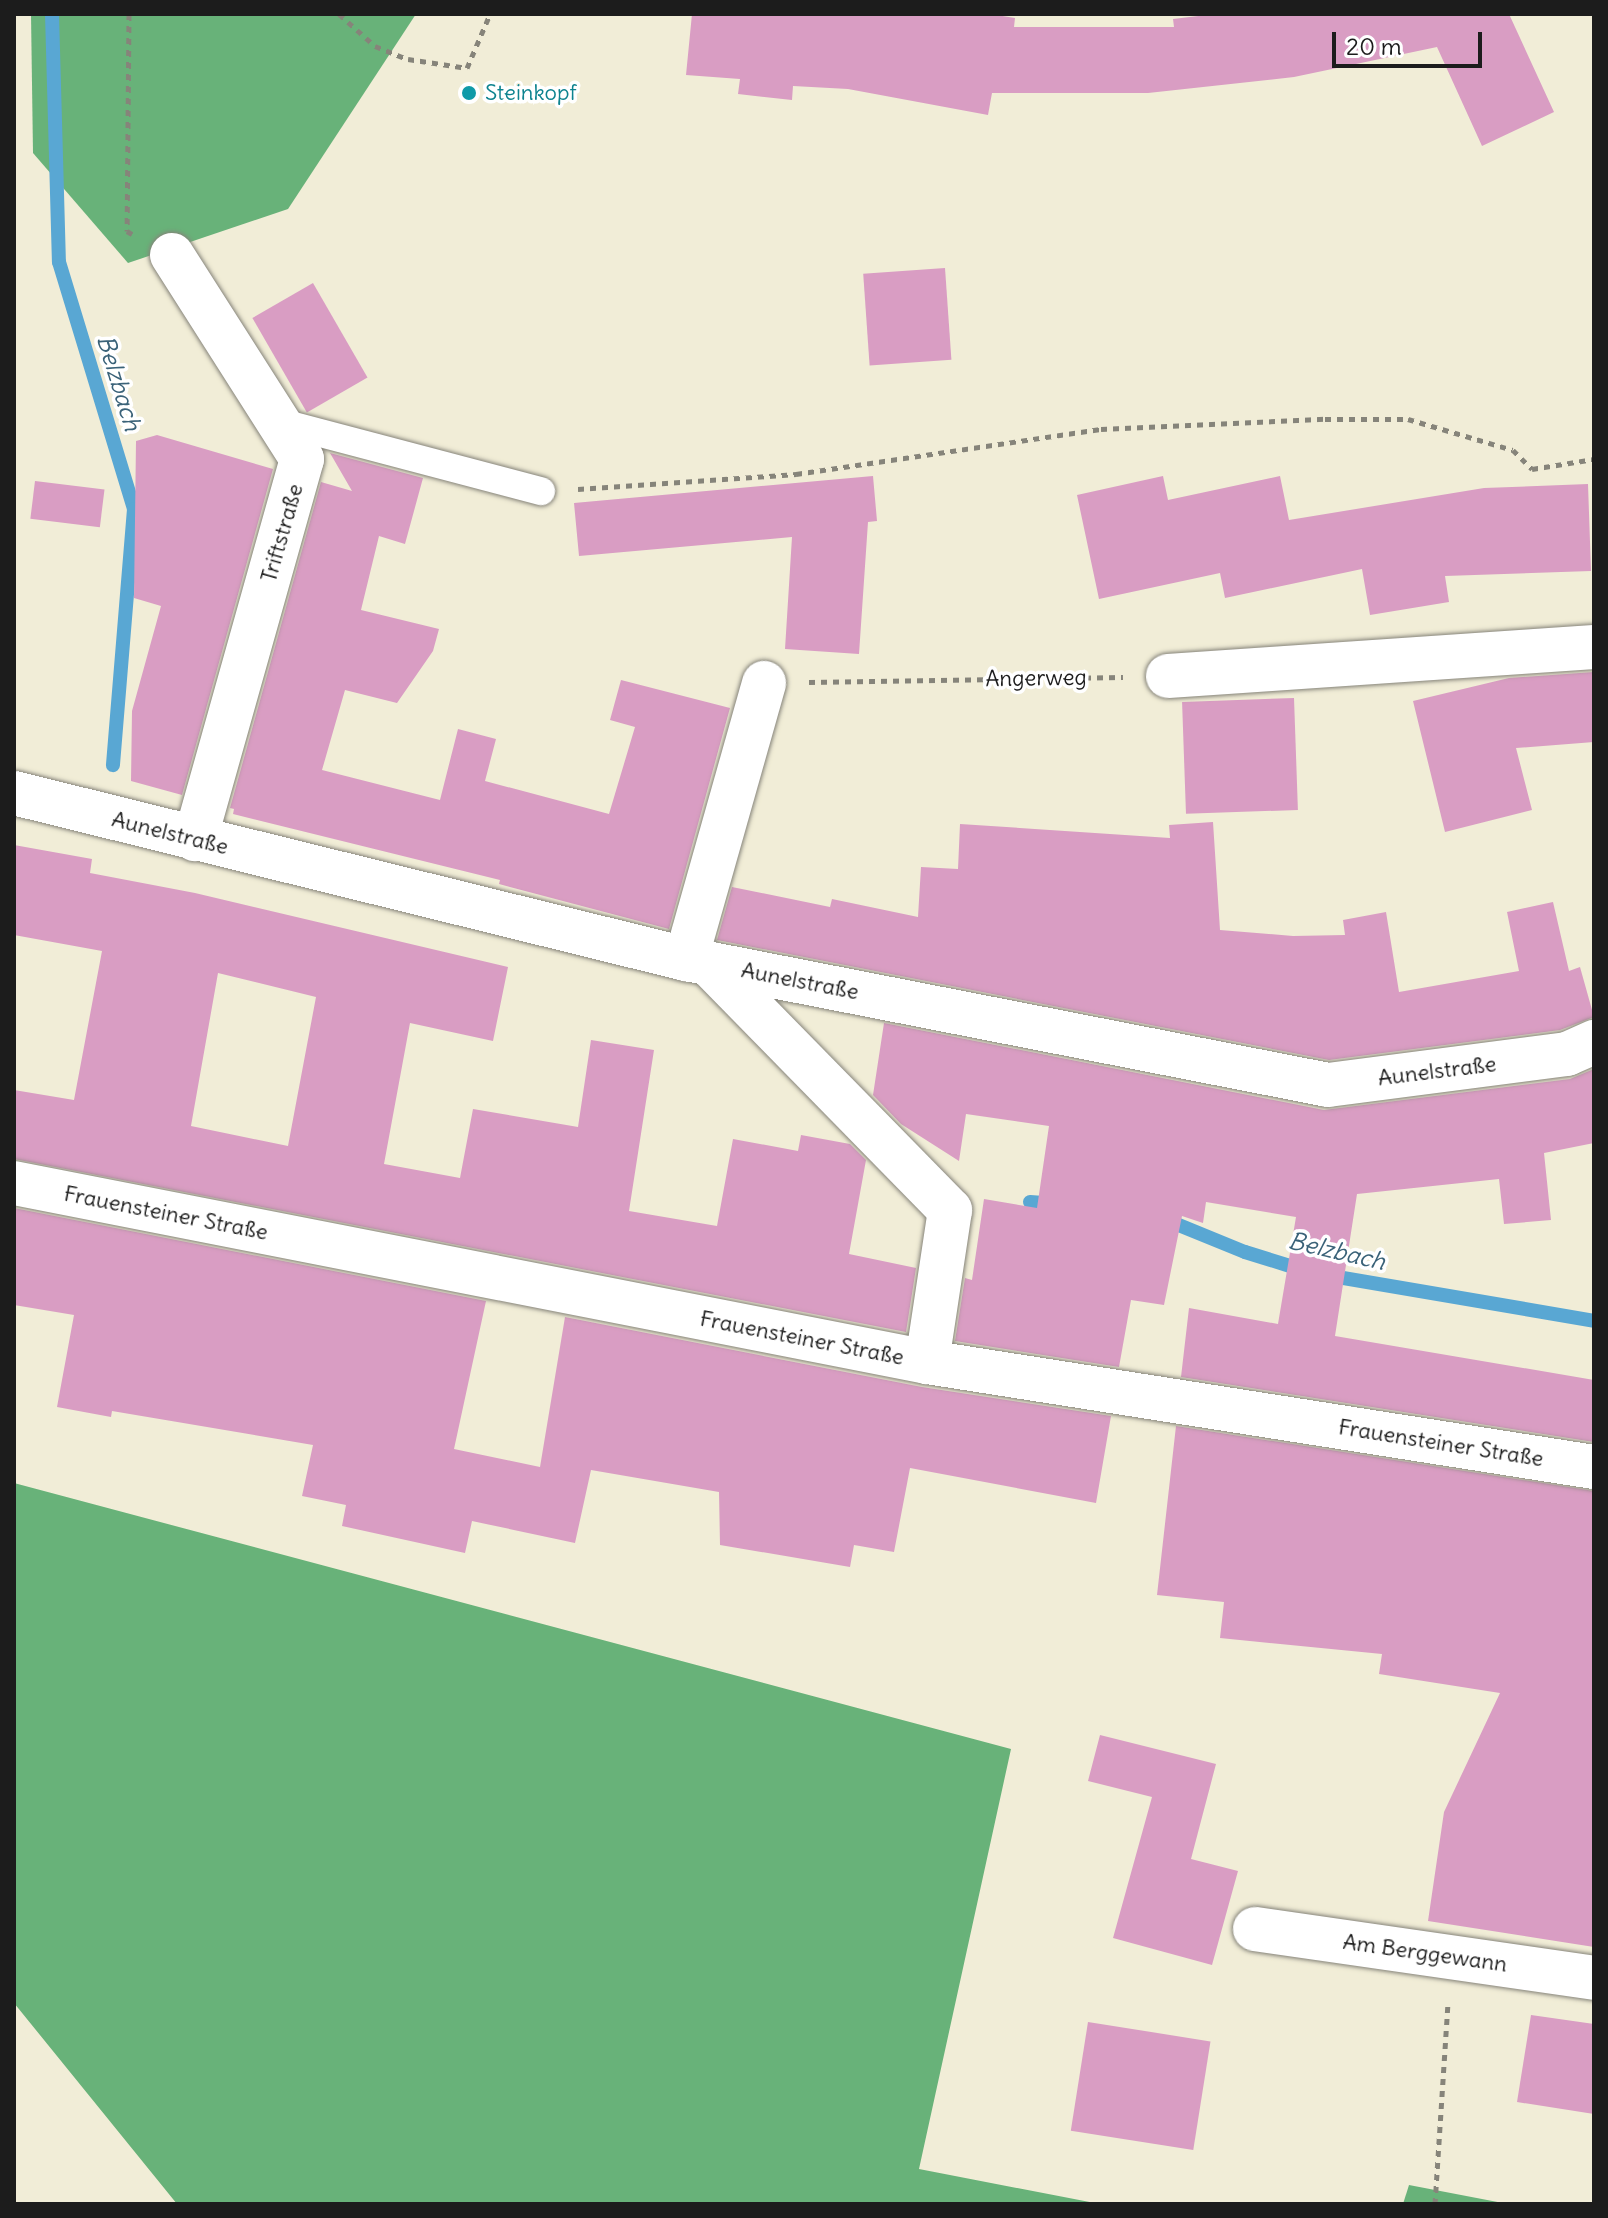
<!DOCTYPE html>
<html>
<head>
<meta charset="utf-8">
<style>
	body { margin:0 }
	#map { position:relative; width:1608px; height:2218px; overflow:hidden; background:#f1edd7; font-family:Delius,sans-serif }
	div>[style] { position:absolute }
	[style*='--x'] { left:calc(var(--x)*1px); top:calc(var(--y)*1px); width:calc(var(--w)*1px); rotate:calc(var(--a)*1deg) }
	.forest>* { inset:0; background:#68b279 }
	.stream>* { height:14px; margin:-7px; padding:0 7px; transform-origin:7px; border-radius:7px; background:#59a7d3 }
	.building>* { inset:0; background:#d99dc3; transform-origin:0 0 }
	.path>* { height:5px; margin-top:-2.5px; transform-origin:0; background:repeating-linear-gradient(90deg,#86847a 0 6px,transparent 0 12px) }
	.roads { filter:drop-shadow(0 0 2px #86847a) drop-shadow(0 0 2px #86847a) }
	.service>* { height:28px; margin:-14px; padding:0 14px; transform-origin:14px; border-radius:14px; background:#fff }
	.minor>* { height:44px; margin:-22px; padding:0 22px; transform-origin:22px; border-radius:22px; background:#fff }
	.dots>* { width:22px; height:22px; translate:-50% -50%; box-sizing:border-box; border:4px solid #fff; border-radius:50% }
	span { translate:-50% -50%; white-space:nowrap; text-align:center; line-height:1.15; -webkit-text-stroke:7px #fff; paint-order:stroke }
	.culture-label { font-size:22px; color:#0d838f }
	.left { translate:0 -50%; text-align:left }
	.street-label { font-size:22px; color:#1c1c1c }
	.water-label { font-size:24px; color:#3a6278; font-style:italic }
	.frame { position:absolute; inset:0; border:16px solid #1c1c1c; pointer-events:none }
	.scale { position:absolute; left:1332px; top:32px; width:150px; height:36px; box-sizing:border-box; border:4px solid #1c1c1c; border-top:0; padding-left:10px; font-size:24px; line-height:28px; white-space:nowrap; color:#1c1c1c; -webkit-text-stroke:6px #fff; paint-order:stroke }
</style>
</head>
<body>
<div id="map">
	<div class="forest">
		<div style="clip-path:polygon(31px 14px,416px 14px,288px 209px,128px 263px,33px 153px)"></div>
		<div style="clip-path:polygon(14px 1483px,1011px 1749px,919px 2169px,1100px 2204px,177px 2204px,14px 2003px)"></div>
		<div style="clip-path:polygon(1409px 2185px,1508px 2204px,1403px 2204px)"></div>
	</div>
	<div class="stream">
		<div style="--x:52;--y:14;--w:248;--a:88.4"></div>
		<div style="--x:59;--y:262;--w:258;--a:73.1"></div>
		<div style="--x:134;--y:509;--w:257;--a:94.7"></div>
		<div style="--x:1030;--y:1202;--w:27;--a:4"></div>
		<div style="--x:1164;--y:1219;--w:87;--a:22.2"></div>
		<div style="--x:1245;--y:1252;--w:64;--a:17.3"></div>
		<div style="--x:1326;--y:1275;--w:272;--a:9.7"></div>
	</div>
	<div class="building">
		<div style="clip-path:polygon(692px 14px,990px 14px,1015px 18px,1014px 27px,1174px 27px,1173px 19px,1215px 14px,1509px 14px,1554px 112px,1482px 146px,1437px 47px,1294px 77px,1148px 93px,992px 93px,988px 115px,848px 89px,793px 86px,792px 100px,738px 94px,740px 79px,686px 75px)"></div>
		<div style="left:945px;top:268px;width:92px;height:82px;rotate:86deg"></div>
		<div style="left:313px;top:283px;width:109px;height:70px;rotate:60deg"></div>
		<div style="clip-path:polygon(157px 435px,273px 469px,182px 795px,131px 781px,132px 711px,161px 606px,134px 598px,136px 441px)"></div>
		<div style="clip-path:polygon(330px 453px,423px 478px,405px 544px,379px 536px,361px 610px,439px 629px,433px 651px,397px 703px,345px 690px,322px 770px,440px 800px,458px 729px,496px 739px,485px 781px,609px 814px,635px 727px,610px 720px,621px 680px,730px 708px,669px 929px,499px 884px,500px 880px,233px 814px,234px 809px,230px 808px,321px 482px,352px 491px)"></div>
		<div style="clip-path:polygon(873px 476px,877px 521px,868px 522px,859px 654px,785px 649px,792px 537px,579px 556px,574px 503px)"></div>
		<div style="clip-path:polygon(1163px 476px,1168px 500px,1280px 476px,1289px 520px,1484px 488px,1588px 484px,1591px 571px,1445px 576px,1449px 602px,1370px 615px,1362px 569px,1225px 598px,1220px 573px,1099px 599px,1077px 495px)"></div>
		<div style="left:35px;top:481px;width:70px;height:38px;rotate:7deg"></div>
		<div style="clip-path:polygon(1594px 672px,1594px 742px,1516px 748px,1532px 810px,1445px 832px,1413px 701px,1509px 678px)"></div>
		<div style="left:1294px;top:698px;width:112px;height:112px;rotate:88deg"></div>
		<div style="clip-path:polygon(1213px 822px,1220px 930px,1293px 936px,1345px 935px,1343px 920px,1386px 912px,1399px 992px,1519px 971px,1507px 912px,1553px 902px,1569px 971px,1580px 967px,1594px 1017px,1560px 1030px,1329px 1060px,717px 940px,732px 887px,830px 907px,832px 899px,918px 917px,921px 867px,958px 869px,960px 824px,1170px 838px,1169px 825px)"></div>
		<div style="clip-path:polygon(evenodd,14px 845px,92px 859px,90px 873px,195px 893px,508px 967px,493px 1041px,410px 1023px,384px 1164px,460px 1178px,473px 1109px,578px 1127px,591px 1040px,654px 1050px,629px 1211px,717px 1226px,733px 1139px,798px 1151px,801px 1135px,850px 1144px,866px 1160px,849px 1254px,916px 1268px,906px 1332px,14px 1159px,14px 1090px,74px 1100px,102px 951px,14px 935px,14px 845px,218px 973px,316px 997px,288px 1146px,191px 1126px,218px 973px)"></div>
		<div style="clip-path:polygon(884px 1023px,1324px 1110px,1570px 1079px,1594px 1069px,1594px 1143px,1544px 1153px,1551px 1220px,1504px 1224px,1499px 1179px,1357px 1194px,1335px 1336px,1594px 1380px,1594px 1442px,1181px 1377px,1189px 1308px,1278px 1324px,1296px 1217px,1206px 1202px,1203px 1223px,1182px 1216px,1164px 1305px,1131px 1300px,1119px 1367px,955px 1341px,965px 1278px,972px 1280px,984px 1199px,1037px 1208px,1049px 1126px,966px 1114px,959px 1161px,901px 1124px,873px 1095px)"></div>
		<div style="clip-path:polygon(14px 1208px,486px 1301px,454px 1449px,540px 1467px,565px 1317px,922px 1387px,1111px 1416px,1096px 1503px,910px 1468px,894px 1552px,854px 1545px,850px 1567px,720px 1545px,719px 1492px,591px 1470px,575px 1543px,472px 1521px,465px 1553px,342px 1526px,346px 1505px,302px 1496px,313px 1445px,112px 1411px,111px 1417px,57px 1407px,74px 1315px,14px 1305px)"></div>
		<div style="clip-path:polygon(1176px 1426px,1594px 1491px,1594px 1947px,1428px 1921px,1444px 1812px,1500px 1693px,1379px 1674px,1382px 1654px,1220px 1638px,1224px 1602px,1157px 1595px)"></div>
		<div style="clip-path:polygon(1100px 1735px,1216px 1764px,1191px 1859px,1238px 1871px,1212px 1965px,1113px 1938px,1152px 1797px,1088px 1781px)"></div>
		<div style="clip-path:polygon(1531px 2015px,1594px 2024px,1594px 2114px,1517px 2102px)"></div>
		<div style="left:1088px;top:2022px;width:124px;height:110px;rotate:9deg"></div>
	</div>
	<div class="path">
		<div style="--x:129;--y:14;--w:217;--a:90.5"></div>
		<div style="--x:127;--y:231;--w:6;--a:31"></div>
		<div style="--x:339;--y:14;--w:48;--a:41.6"></div>
		<div style="--x:375;--y:46;--w:35;--a:22"></div>
		<div style="--x:408;--y:59;--w:60;--a:8.7"></div>
		<div style="--x:467;--y:68;--w:59;--a:-66.9"></div>
		<div style="--x:578;--y:489;--w:219;--a:-3.9"></div>
		<div style="--x:796;--y:474;--w:308;--a:-8.4"></div>
		<div style="--x:1101;--y:429;--w:224;--a:-2.6"></div>
		<div style="--x:1325;--y:419;--w:83;--a:0"></div>
		<div style="--x:1408;--y:419;--w:109;--a:16.4"></div>
		<div style="--x:1513;--y:450;--w:27;--a:45"></div>
		<div style="--x:1532;--y:469;--w:63;--a:-9.2"></div>
		<div style="--x:809;--y:682;--w:314;--a:-0.9"></div>
		<div style="--x:1435;--y:2204;--w:199;--a:-86.3"></div>
	</div>
	<div class="roads">
		<div class="service">
			<div style="--x:279;--y:422;--w:271;--a:14.8"></div>
		</div>
		<div class="minor">
			<div style="--x:172;--y:255;--w:242;--a:57.5"></div>
			<div style="--x:302;--y:459;--w:395;--a:105.7"></div>
			<div style="--x:1168;--y:676;--w:427;--a:-3.9"></div>
			<div style="--x:14;--y:793;--w:692;--a:13.88"></div>
			<div style="--x:686;--y:959;--w:654;--a:11.1"></div>
			<div style="--x:1328;--y:1085;--w:241;--a:-7.4"></div>
			<div style="--x:1567;--y:1054;--w:30;--a:-24"></div>
			<div style="--x:686;--y:959;--w:287;--a:-74.2"></div>
			<div style="--x:708;--y:963;--w:346;--a:45.6"></div>
			<div style="--x:950;--y:1210;--w:154;--a:98.6"></div>
			<div style="--x:14;--y:1183;--w:930;--a:11.09"></div>
			<div style="--x:927;--y:1362;--w:675;--a:8.95"></div>
			<div style="--x:1255;--y:1929;--w:343;--a:8.2"></div>
		</div>
	</div>
	<div class="dots">
		<div style="left:469px;top:93px;background:#0f9aa8"></div>
	</div>
	<div class="culture-label">
		<span class="left" style="left:485px;top:93px">Steinkopf</span>
	</div>
	<div class="street-label">
		<span style="left:282px;top:533px;rotate:-74deg">Triftstraße</span>
		<span style="left:1036px;top:678px;rotate:-1deg">Angerweg</span>
		<span style="left:170px;top:833px;rotate:14deg">Aunelstraße</span>
		<span style="left:800px;top:981px;rotate:11deg">Aunelstraße</span>
		<span style="left:1437px;top:1071px;rotate:-7deg">Aunelstraße</span>
		<span style="left:166px;top:1213px;rotate:11deg">Frauensteiner Straße</span>
		<span style="left:802px;top:1338px;rotate:11deg">Frauensteiner Straße</span>
		<span style="left:1441px;top:1443px;rotate:9deg">Frauensteiner Straße</span>
		<span style="left:1425px;top:1953px;rotate:8deg">Am Berggewann</span>
	</div>
	<div class="water-label">
		<span style="left:119px;top:383px;rotate:73deg">Belzbach</span>
		<span style="left:1337px;top:1251px;rotate:13deg">Belzbach</span>
	</div>
	<div class="frame"></div>
	<div class="scale">20 m</div>
</div>
</body>
</html>
